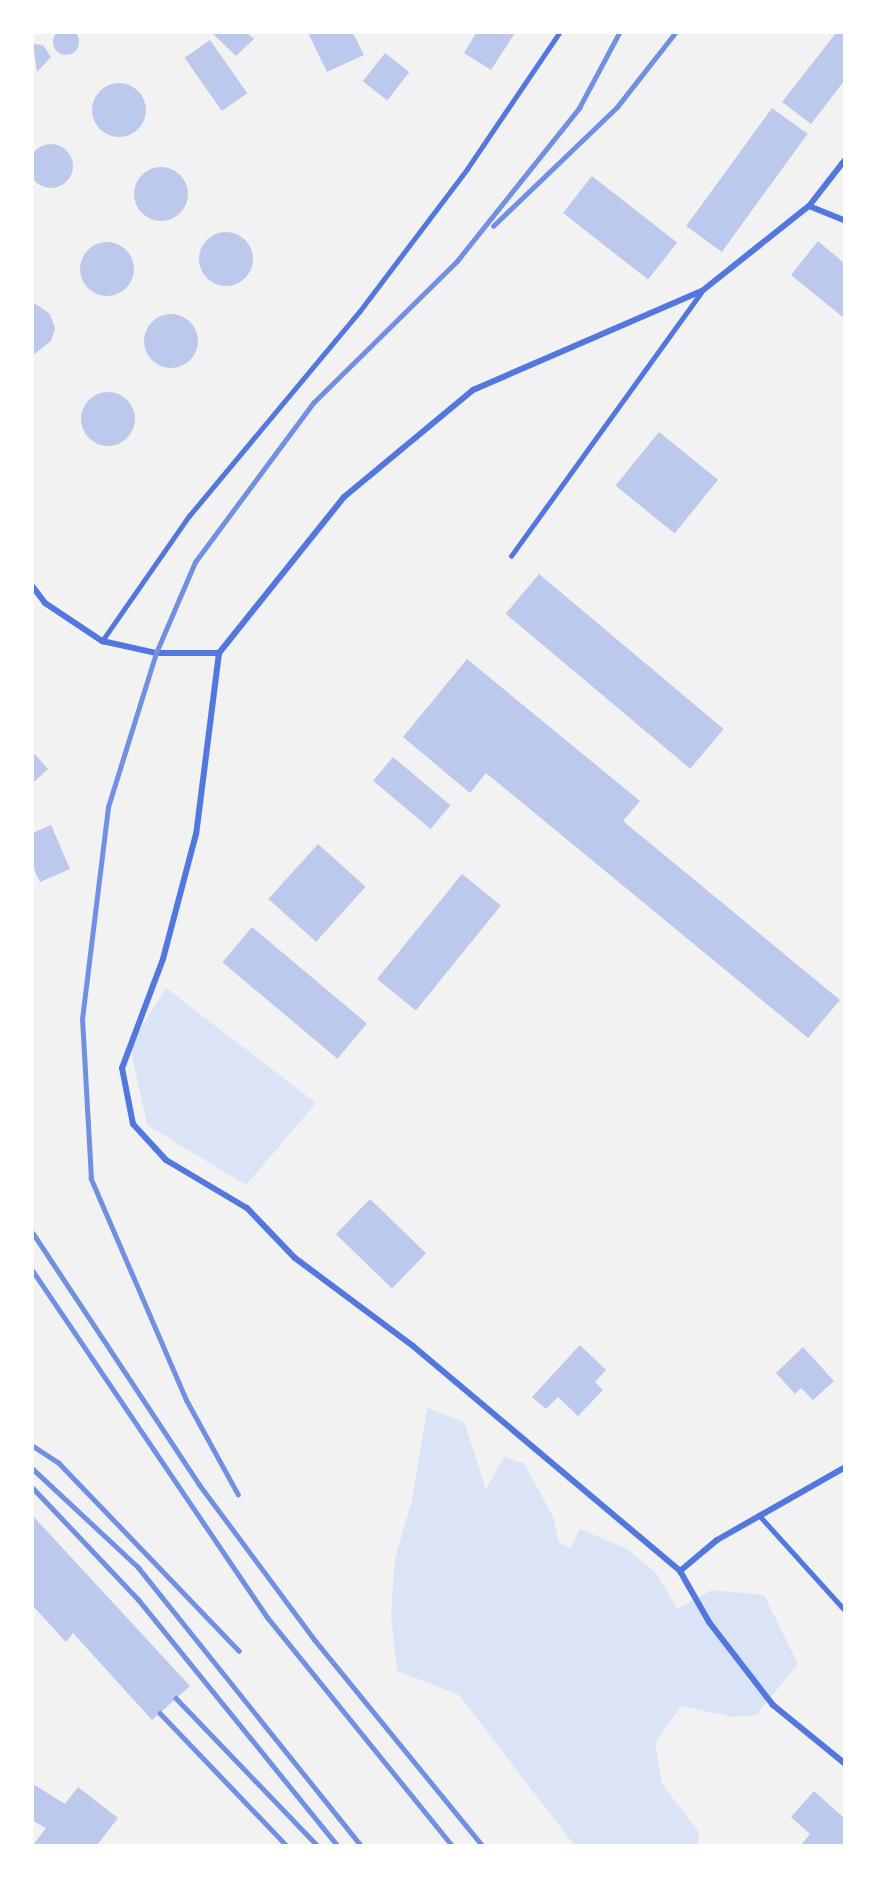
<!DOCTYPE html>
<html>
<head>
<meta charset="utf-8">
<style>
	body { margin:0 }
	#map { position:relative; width:877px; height:1878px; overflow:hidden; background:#f2f2f2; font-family:Barlow,sans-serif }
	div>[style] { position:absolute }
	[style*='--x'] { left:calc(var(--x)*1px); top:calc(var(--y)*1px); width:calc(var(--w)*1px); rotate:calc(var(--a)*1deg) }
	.green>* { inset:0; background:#dbe4f7 }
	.building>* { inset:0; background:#bdc9ec; transform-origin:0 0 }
	.round { border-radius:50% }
	.service>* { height:4.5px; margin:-2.25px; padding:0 2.25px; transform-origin:2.25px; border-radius:2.25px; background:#5277de }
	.minor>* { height:6px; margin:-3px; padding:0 3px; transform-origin:3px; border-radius:3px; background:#5277de }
	.rail>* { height:4.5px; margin:-2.25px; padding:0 2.25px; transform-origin:2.25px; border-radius:2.25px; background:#7290e2 }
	span { translate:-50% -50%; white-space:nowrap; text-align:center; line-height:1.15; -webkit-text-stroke:6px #fff; paint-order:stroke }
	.frame { position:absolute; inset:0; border:34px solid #fff; pointer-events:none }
</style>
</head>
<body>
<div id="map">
	<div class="green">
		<div style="clip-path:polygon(166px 988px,316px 1103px,246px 1185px,147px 1125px,130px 1046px)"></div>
		<div style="clip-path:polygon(427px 1408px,464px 1422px,486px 1489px,504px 1457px,524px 1463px,553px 1517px,559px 1542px,571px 1548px,580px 1529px,627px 1549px,657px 1574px,677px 1609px,712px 1590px,764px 1595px,798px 1664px,756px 1715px,733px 1717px,681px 1706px,655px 1743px,662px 1784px,699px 1832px,698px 1845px,574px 1845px,459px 1695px,397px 1671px,391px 1615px,395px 1558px,412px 1500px)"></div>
	</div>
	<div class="building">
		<div class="round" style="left:53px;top:29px;width:26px;height:26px"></div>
		<div style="clip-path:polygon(212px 33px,247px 33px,254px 39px,236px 56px)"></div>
		<div style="clip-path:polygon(308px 33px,353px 33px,364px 55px,327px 72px)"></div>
		<div style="clip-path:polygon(476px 33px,515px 33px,491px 70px,464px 53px)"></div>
		<div style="clip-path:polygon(836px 33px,844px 33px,844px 81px,811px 124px,782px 102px)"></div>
		<div style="left:210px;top:40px;width:65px;height:31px;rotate:55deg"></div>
		<div style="clip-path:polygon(33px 44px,43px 45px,51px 57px,37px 72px)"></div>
		<div style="left:385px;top:53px;width:31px;height:36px;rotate:38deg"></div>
		<div class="round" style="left:92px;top:83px;width:54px;height:54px"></div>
		<div style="left:772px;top:108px;width:44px;height:146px;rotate:36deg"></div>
		<div class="round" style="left:29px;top:144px;width:44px;height:44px"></div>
		<div class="round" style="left:134px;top:167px;width:54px;height:54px"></div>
		<div style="left:592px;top:176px;width:108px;height:47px;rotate:38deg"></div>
		<div class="round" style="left:199px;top:232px;width:54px;height:54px"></div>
		<div style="clip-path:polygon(818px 241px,844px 263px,844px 318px,791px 275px)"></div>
		<div class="round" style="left:80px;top:242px;width:54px;height:54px"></div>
		<div style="clip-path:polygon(33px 302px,50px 314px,55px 328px,51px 341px,33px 355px)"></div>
		<div class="round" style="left:144px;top:314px;width:54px;height:54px"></div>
		<div class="round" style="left:81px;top:392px;width:54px;height:54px"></div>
		<div style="left:659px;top:432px;width:76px;height:69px;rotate:39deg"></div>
		<div style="left:539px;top:574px;width:241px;height:52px;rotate:40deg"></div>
		<div style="clip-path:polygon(467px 659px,640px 801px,623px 821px,840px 1000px,808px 1038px,486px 773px,470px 793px,403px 737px)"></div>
		<div style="clip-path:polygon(33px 752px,48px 769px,33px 783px)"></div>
		<div style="left:393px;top:757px;width:75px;height:31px;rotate:40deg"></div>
		<div style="clip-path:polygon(51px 825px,70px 869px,40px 882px,33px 867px,33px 833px)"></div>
		<div style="left:318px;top:844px;width:64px;height:74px;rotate:42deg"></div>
		<div style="left:462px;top:874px;width:50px;height:135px;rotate:39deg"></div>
		<div style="left:252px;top:927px;width:150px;height:46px;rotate:40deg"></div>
		<div style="left:370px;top:1199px;width:78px;height:49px;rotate:44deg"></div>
		<div style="clip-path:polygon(580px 1345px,606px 1370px,595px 1382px,603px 1390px,578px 1416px,558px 1397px,546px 1409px,532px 1397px)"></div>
		<div style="clip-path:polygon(803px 1347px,834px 1381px,813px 1400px,801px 1388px,795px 1394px,776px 1373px)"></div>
		<div style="clip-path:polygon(33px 1516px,190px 1686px,152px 1720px,73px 1633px,66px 1642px,33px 1606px)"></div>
		<div style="clip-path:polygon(33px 1784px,65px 1804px,78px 1787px,118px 1818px,97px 1845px,33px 1845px,46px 1828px,33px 1821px)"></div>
		<div style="clip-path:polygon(814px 1791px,844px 1818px,844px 1845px,801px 1845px,810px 1834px,791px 1817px)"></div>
	</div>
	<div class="service">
		<div style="--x:511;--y:556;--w:324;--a:-54.2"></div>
		<div style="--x:102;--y:641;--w:152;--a:-55.2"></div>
		<div style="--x:189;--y:516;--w:266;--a:-50.2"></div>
		<div style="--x:359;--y:312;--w:179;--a:-52.9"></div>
		<div style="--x:467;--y:169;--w:164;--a:-55.9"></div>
		<div style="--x:759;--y:1515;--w:127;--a:47.9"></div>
	</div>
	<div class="minor">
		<div style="--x:809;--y:206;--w:57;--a:-52.1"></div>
		<div style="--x:33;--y:587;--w:20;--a:53"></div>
		<div style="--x:45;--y:603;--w:69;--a:33.7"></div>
		<div style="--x:102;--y:641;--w:55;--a:12.5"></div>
		<div style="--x:156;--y:653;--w:63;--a:0"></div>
		<div style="--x:219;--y:653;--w:182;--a:97.2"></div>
		<div style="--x:196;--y:834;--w:129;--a:104.8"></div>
		<div style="--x:163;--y:959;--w:116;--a:110.6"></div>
		<div style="--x:122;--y:1068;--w:57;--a:78.9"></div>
		<div style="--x:133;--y:1124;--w:49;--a:47.5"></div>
		<div style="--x:166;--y:1160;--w:94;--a:30.7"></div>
		<div style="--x:247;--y:1208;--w:69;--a:46.2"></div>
		<div style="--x:295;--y:1258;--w:147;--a:36.7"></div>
		<div style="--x:413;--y:1346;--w:349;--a:40.1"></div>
		<div style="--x:680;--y:1571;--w:59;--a:60.4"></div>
		<div style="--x:709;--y:1622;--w:105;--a:52.4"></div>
		<div style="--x:773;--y:1705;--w:92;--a:39.2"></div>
		<div style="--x:219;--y:653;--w:200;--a:-51.3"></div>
		<div style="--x:344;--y:497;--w:168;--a:-39.7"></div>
		<div style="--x:473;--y:390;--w:249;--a:-23.4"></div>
		<div style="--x:702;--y:291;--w:137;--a:-38.5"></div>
		<div style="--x:809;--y:206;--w:38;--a:22"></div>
		<div style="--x:680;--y:1571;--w:48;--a:-40"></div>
		<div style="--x:717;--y:1540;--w:146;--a:-29.6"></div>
	</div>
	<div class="rail">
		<div style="--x:493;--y:226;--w:172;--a:-43.8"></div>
		<div style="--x:617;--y:107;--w:94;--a:-51.9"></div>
		<div style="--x:33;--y:1233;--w:301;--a:56.5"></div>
		<div style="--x:199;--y:1484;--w:193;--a:53.4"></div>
		<div style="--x:314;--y:1639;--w:266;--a:50.8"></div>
		<div style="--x:33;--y:1271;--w:419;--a:55.9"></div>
		<div style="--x:268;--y:1618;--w:292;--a:51"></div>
		<div style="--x:33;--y:1446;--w:31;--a:33"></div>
		<div style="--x:59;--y:1463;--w:260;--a:46.2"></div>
		<div style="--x:33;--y:1469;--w:144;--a:43"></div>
		<div style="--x:138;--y:1567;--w:356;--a:51.3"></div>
		<div style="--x:33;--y:1488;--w:153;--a:46.6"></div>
		<div style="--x:138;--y:1599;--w:316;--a:51"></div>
		<div style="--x:238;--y:1495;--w:108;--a:-118.7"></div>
		<div style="--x:186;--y:1400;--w:241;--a:-113.3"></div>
		<div style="--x:91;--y:1179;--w:160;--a:-93.2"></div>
		<div style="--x:82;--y:1019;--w:214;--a:-83"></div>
		<div style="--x:108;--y:807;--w:161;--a:-72.7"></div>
		<div style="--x:156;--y:653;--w:99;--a:-66.8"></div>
		<div style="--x:195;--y:562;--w:199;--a:-53.4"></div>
		<div style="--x:314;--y:402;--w:201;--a:-44.6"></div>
		<div style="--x:457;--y:261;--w:196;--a:-51.4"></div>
		<div style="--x:579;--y:108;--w:85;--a:-61.9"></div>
		<div style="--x:176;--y:1698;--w:204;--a:46.2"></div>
		<div style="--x:160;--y:1713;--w:182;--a:46.3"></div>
	</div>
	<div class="frame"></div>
</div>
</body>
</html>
